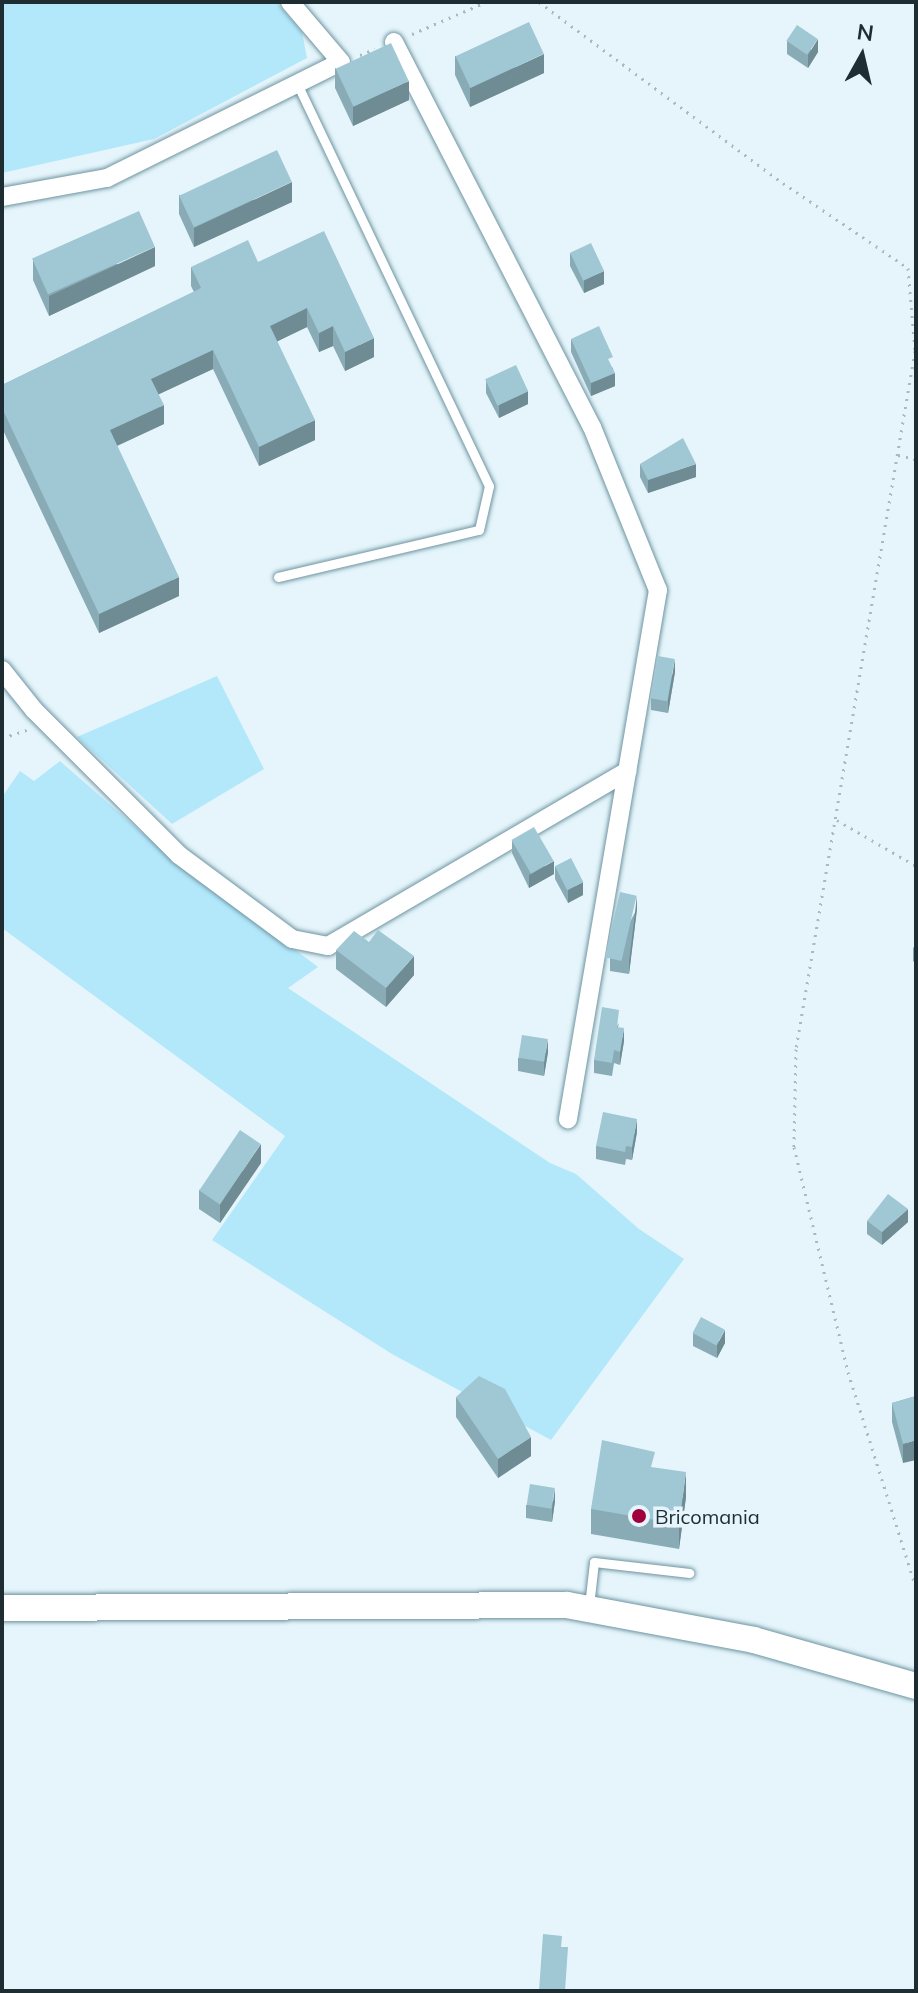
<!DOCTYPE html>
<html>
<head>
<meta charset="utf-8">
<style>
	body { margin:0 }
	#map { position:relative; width:918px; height:1993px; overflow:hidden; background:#e5f5fb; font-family:Mulish,sans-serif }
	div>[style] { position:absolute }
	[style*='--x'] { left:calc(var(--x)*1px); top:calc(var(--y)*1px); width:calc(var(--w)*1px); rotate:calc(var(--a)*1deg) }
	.green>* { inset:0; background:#b3e8fb }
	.path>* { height:3px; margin-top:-1.5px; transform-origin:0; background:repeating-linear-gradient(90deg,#a9b9bf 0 2px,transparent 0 8px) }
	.roads { filter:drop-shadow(0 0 2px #6e94a1) drop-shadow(0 0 2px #6e94a1) }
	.service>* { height:9px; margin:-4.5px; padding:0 4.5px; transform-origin:4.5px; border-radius:4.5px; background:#fff }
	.minor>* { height:18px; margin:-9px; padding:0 9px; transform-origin:9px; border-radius:9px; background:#fff }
	.secondary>* { height:26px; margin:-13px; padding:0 13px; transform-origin:13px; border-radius:13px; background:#fff }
	.wall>* { inset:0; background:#89abb6 }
	.shaded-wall>* { inset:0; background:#6f8b94 }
	.building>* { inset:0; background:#9fc7d4; transform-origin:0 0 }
	.dots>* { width:22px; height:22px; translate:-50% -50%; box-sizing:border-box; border:4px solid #e5f5fb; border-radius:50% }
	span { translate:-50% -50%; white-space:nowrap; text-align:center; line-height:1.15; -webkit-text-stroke:7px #e5f5fb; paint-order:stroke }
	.poi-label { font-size:20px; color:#1d2d32 }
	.left { translate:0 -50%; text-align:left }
	.frame { position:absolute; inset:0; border:4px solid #1d2d32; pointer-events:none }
	.north { position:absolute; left:822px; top:16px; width:80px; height:80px; -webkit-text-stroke:6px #e5f5fb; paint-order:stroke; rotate:8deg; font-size:22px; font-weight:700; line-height:32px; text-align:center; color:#1d2d32 }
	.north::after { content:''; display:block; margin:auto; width:28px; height:36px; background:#1d2d32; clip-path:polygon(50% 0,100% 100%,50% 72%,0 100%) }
</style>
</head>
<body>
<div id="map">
	<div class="green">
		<div style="clip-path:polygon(2px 2px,276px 2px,302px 32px,307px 58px,154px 139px,2px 173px)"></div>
		<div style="clip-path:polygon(217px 676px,264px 769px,172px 824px,77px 737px)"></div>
		<div style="clip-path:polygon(60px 761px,155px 844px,318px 967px,288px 988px,550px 1163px,576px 1174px,639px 1229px,684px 1259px,551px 1440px,392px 1354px,212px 1240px,285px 1136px,2px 928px,2px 797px,20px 771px,34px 781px)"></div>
	</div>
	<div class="path">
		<div style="--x:539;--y:2;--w:304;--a:36.6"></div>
		<div style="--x:783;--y:183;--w:151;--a:34.2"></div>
		<div style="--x:908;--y:268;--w:83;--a:85.2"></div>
		<div style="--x:915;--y:351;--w:708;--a:99.68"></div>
		<div style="--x:796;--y:1049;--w:98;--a:91.2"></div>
		<div style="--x:794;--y:1147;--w:231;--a:76.5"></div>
		<div style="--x:848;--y:1372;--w:226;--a:72.5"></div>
		<div style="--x:412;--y:34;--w:81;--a:-23.4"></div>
		<div style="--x:360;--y:55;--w:16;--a:-22"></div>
		<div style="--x:898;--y:455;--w:18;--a:13"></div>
		<div style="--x:2;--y:738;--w:28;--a:-18"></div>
		<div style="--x:837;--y:820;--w:91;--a:30.2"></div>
	</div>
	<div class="roads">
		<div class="service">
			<div style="--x:278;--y:577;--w:206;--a:-13.2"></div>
			<div style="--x:479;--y:530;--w:45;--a:-77.2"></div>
			<div style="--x:489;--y:486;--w:445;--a:-115.5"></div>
			<div style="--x:589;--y:1606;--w:44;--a:-83.5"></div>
			<div style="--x:594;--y:1562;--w:96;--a:6.6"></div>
		</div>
		<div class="minor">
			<div style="--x:394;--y:42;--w:433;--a:62.8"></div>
			<div style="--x:592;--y:427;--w:176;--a:68"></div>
			<div style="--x:658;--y:590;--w:537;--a:99.66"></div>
			<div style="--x:2;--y:197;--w:107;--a:-10.3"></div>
			<div style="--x:107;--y:178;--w:261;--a:-26.4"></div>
			<div style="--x:341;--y:62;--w:79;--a:-130.4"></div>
			<div style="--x:2;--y:670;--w:51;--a:51.3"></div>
			<div style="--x:34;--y:710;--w:205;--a:45"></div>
			<div style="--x:179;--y:855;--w:141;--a:36.6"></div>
			<div style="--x:292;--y:939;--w:37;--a:11"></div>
			<div style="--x:328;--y:946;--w:347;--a:-30.3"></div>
		</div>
		<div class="secondary">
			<div style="--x:2;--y:1608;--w:565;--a:-0.3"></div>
			<div style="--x:567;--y:1605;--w:190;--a:10.6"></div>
			<div style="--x:754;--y:1640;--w:168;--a:15.9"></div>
		</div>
	</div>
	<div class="wall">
		<div style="clip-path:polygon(787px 41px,818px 52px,808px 68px,787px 54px)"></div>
		<div style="clip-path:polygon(455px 56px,544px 73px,470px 107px,455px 75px)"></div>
		<div style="clip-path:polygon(335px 68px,409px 100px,353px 126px,335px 88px)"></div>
		<div style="clip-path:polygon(179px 195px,292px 202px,194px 247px,179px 214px)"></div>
		<div style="clip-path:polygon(570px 253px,604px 284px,584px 293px,570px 266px)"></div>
		<div style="clip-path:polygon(33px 260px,155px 266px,49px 316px,33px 280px)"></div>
		<div style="clip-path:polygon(258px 262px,374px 357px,345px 371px,333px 346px,319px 352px,307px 327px,277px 341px,315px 440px,259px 466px,213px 369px,158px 394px,164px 424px,117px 446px,179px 596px,99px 633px,2px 428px,2px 385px,194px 292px,191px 286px,191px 267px)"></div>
		<div style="clip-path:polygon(571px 339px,613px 368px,615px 386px,591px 396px,571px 352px)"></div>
		<div style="clip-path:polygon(486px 380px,528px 404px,499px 418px,486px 393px)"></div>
		<div style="clip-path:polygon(640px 464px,696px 477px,648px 493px,640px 477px)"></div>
		<div style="clip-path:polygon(675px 672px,668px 713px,651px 710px,651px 698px)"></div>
		<div style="clip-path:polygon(512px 840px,554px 874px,529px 888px,512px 853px)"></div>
		<div style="clip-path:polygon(555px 866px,583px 895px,568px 903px,555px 879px)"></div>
		<div style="clip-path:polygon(637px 909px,629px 974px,610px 971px,610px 958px)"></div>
		<div style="clip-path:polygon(916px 945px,916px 964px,913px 961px,913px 948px)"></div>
		<div style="clip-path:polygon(336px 950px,414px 975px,386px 1007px,336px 969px)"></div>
		<div style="clip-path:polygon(619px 1023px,618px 1027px,624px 1041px,620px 1065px,614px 1063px,612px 1076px,594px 1073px,594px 1060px)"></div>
		<div style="clip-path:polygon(548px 1052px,544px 1076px,518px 1071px,518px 1058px)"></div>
		<div style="clip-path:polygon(637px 1132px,632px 1160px,626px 1159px,625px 1165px,596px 1159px,596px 1146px)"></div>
		<div style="clip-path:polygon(261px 1163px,220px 1223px,199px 1209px,199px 1190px)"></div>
		<div style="clip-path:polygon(867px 1221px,908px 1222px,882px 1245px,867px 1234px)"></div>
		<div style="clip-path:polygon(693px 1333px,725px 1343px,717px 1358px,693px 1346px)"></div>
		<div style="clip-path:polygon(916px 1396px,903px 1463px,892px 1422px,892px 1403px)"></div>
		<div style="clip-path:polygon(456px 1397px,531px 1456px,498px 1478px,456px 1417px)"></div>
		<div style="clip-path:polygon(686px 1497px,679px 1549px,591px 1534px,591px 1509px)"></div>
		<div style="clip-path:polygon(555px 1501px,552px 1522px,526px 1518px,526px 1505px)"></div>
	</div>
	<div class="shaded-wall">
		<div style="clip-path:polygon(818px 39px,818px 52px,808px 68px,808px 55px)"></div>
		<div style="clip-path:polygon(544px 54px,544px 73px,470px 107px,470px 88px)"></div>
		<div style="clip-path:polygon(409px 81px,409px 100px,353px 126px,353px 106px)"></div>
		<div style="clip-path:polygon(292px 182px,292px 202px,194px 247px,194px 228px)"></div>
		<div style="clip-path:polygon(155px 247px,155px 266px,49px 316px,49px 296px)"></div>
		<div style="clip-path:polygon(604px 271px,604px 284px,584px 293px,584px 280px)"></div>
		<div style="clip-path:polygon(307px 308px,307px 327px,270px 345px,270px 326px)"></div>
		<div style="clip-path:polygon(333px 326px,333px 346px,319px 352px,319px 333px)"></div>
		<div style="clip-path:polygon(374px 338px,374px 357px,345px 371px,345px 352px)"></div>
		<div style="clip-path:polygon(213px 350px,213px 369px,151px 398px,151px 379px)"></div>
		<div style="clip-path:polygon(615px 373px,615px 386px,591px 396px,591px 383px)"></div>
		<div style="clip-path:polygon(528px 391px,528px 404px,499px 418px,499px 405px)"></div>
		<div style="clip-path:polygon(164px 405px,164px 424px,110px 449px,110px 430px)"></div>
		<div style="clip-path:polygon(315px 420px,315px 440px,259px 466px,259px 447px)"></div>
		<div style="clip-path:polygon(696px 464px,696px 477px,648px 493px,648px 480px)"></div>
		<div style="clip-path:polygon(179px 577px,179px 596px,99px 633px,99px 614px)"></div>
		<div style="clip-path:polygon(675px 659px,675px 672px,668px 713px,668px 700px)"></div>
		<div style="clip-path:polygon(554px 861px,554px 874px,529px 888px,529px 875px)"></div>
		<div style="clip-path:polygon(583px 882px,583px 895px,568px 903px,568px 890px)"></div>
		<div style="clip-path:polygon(637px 896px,637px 909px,629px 974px,629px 962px)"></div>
		<div style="clip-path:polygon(414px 956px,414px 975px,386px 1007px,386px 988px)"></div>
		<div style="clip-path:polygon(624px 1028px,624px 1041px,620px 1065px,620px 1052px)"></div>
		<div style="clip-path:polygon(548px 1039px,548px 1052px,544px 1076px,544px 1063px)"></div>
		<div style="clip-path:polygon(637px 1119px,637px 1132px,632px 1160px,632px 1147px)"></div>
		<div style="clip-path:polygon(261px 1144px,261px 1163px,220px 1223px,220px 1204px)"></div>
		<div style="clip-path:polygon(908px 1209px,908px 1222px,882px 1245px,882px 1232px)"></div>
		<div style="clip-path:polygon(725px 1330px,725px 1343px,717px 1358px,717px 1345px)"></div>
		<div style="clip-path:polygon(531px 1437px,531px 1456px,498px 1478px,498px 1459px)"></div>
		<div style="clip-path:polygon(916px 1440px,916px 1460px,903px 1463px,903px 1444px)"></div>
		<div style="clip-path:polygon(686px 1472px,686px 1497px,679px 1549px,679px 1524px)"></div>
		<div style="clip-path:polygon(555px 1488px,555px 1501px,552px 1522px,552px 1509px)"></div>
	</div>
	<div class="building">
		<div style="left:529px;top:22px;width:35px;height:81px;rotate:65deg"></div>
		<div style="left:797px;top:25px;width:25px;height:19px;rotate:34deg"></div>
		<div style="left:391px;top:43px;width:42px;height:61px;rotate:65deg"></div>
		<div style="left:277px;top:150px;width:35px;height:108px;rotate:65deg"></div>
		<div style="left:139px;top:211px;width:39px;height:117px;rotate:66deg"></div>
		<div style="clip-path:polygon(324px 231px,374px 338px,345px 352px,333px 326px,319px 333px,307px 308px,270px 326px,315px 420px,259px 447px,213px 350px,151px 379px,164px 405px,110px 430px,179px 577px,99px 614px,2px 408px,2px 385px,201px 288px,191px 267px,248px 240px,258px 262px)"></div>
		<div style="left:591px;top:243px;width:31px;height:23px;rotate:65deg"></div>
		<div style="clip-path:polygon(599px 326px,613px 357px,608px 359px,615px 373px,591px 383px,571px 339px)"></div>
		<div style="left:516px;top:365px;width:29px;height:34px;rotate:65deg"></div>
		<div style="clip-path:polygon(683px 438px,696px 464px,648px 480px,640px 464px)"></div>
		<div style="left:658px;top:656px;width:17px;height:43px;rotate:10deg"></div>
		<div style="left:534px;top:827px;width:39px;height:26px;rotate:60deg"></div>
		<div style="left:571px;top:858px;width:27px;height:18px;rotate:63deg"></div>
		<div style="left:620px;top:892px;width:17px;height:67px;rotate:13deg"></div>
		<div style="clip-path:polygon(378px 930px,414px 956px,386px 988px,336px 950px,354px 931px,369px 942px)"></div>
		<div style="clip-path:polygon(602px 1007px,619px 1010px,617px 1027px,624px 1028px,620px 1052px,614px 1050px,612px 1063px,594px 1060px)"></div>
		<div style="left:522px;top:1035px;width:26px;height:23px;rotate:9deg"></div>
		<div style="clip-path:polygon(603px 1112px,637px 1119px,632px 1147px,626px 1146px,625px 1152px,596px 1146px)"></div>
		<div style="left:240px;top:1130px;width:25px;height:73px;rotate:34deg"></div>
		<div style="clip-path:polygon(888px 1194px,908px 1209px,882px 1232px,867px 1221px)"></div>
		<div style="left:701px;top:1317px;width:27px;height:18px;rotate:28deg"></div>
		<div style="clip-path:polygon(479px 1376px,505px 1389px,531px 1437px,498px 1459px,456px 1397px)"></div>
		<div style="clip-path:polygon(916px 1396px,916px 1440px,903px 1444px,892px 1403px)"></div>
		<div style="clip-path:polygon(602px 1440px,655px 1452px,651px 1467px,686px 1472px,679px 1524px,591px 1509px)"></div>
		<div style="left:530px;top:1484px;width:25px;height:21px;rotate:9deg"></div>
		<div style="clip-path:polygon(543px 1934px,562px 1936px,561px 1947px,568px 1947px,565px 1991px,539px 1991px)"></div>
	</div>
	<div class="dots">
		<div style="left:639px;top:1516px;background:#a0003b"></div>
	</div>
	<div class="poi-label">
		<span class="left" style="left:655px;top:1516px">Bricomania</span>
	</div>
	<div class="frame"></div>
	<div class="north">N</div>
</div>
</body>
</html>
